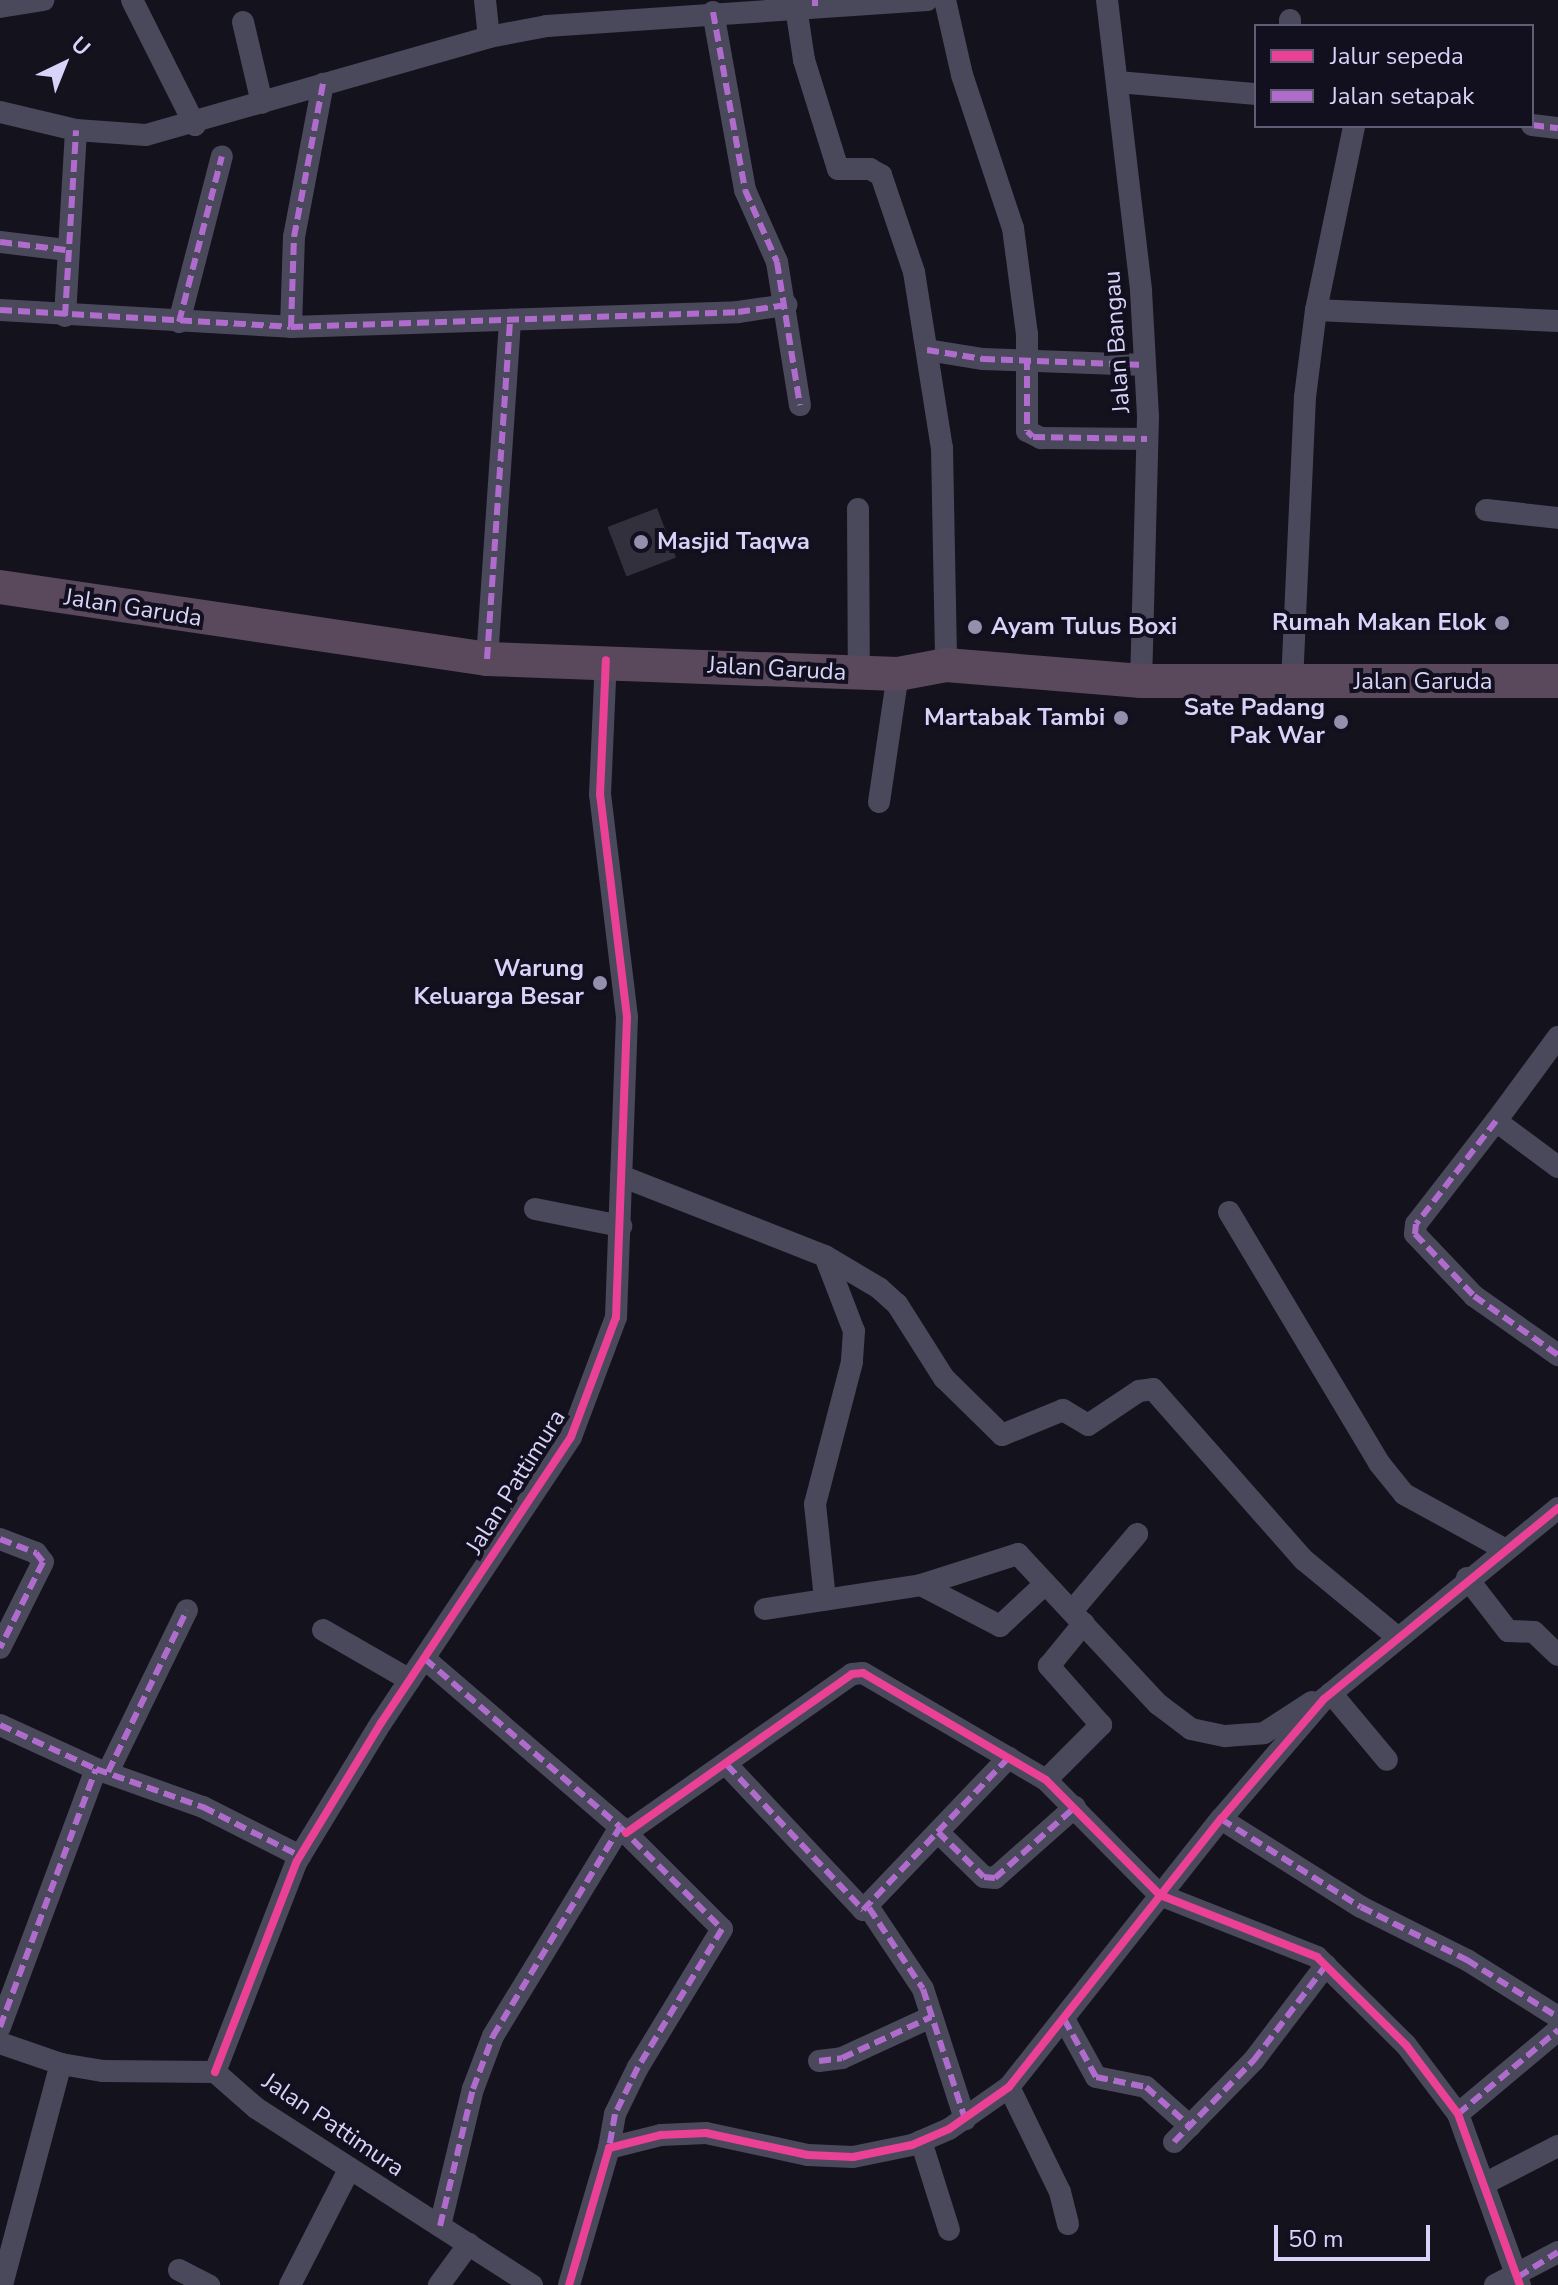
<!DOCTYPE html>
<html>
<head>
<meta charset="utf-8">
<style>
	body { margin:0 }
	#map { position:relative; width:1558px; height:2285px; overflow:hidden; background:#14121c; font-family:"Nunito Sans",sans-serif }
	div>[style] { position:absolute }
	[style*='--x'] { left:calc(var(--x)*1px); top:calc(var(--y)*1px); width:calc(var(--w)*1px); rotate:calc(var(--a)*1deg) }
	.building>* { inset:0; background:#33303e; transform-origin:0 0 }
	.minor>* { height:22px; margin:-11px; padding:0 11px; transform-origin:11px; border-radius:11px; background:#4a485b }
	.highway>* { height:34px; margin:-17px; padding:0 17px; transform-origin:17px; border-radius:17px; background:#5a495c }
	.quiet>* { height:6px; margin-top:-3px; transform-origin:0; background:repeating-linear-gradient(90deg,#b06ccc 0 12px,transparent 0 18px) }
	.cycleway>* { height:8px; margin:-4px; padding:0 4px; transform-origin:4px; border-radius:4px; background:#ea4096 }
	.dots>* { width:22px; height:22px; translate:-50% -50%; box-sizing:border-box; border:4px solid #120f1f; border-radius:50% }
	span { translate:-50% -50%; white-space:nowrap; text-align:center; line-height:1.15; -webkit-text-stroke:8px #120f1f; paint-order:stroke }
	.street-label { font-size:24px; color:#d8d3f9 }
	.poi-label { font-size:24px; color:#d8d3f9; font-weight:700 }
	.left { translate:0 -50%; text-align:left }
	.right { translate:-100% -50%; text-align:right }
	.legend { position:absolute; left:1254px; top:24px; width:280px; height:104px; box-sizing:border-box; background:#120f1f; border:2px solid #615d76; margin:0; padding:10px 14px; list-style:none; font-size:24px; color:#d8d3f9 }
	.legend li { display:flex; align-items:center; gap:16px; height:40px }
	.legend b { width:40px; border:2px solid #615d76 }
	.north { position:absolute; left:24px; top:24px; width:80px; height:80px; -webkit-text-stroke:6px #120f1f; paint-order:stroke; rotate:43deg; font-size:22px; font-weight:700; line-height:32px; text-align:center; color:#d8d3f9 }
	.north::after { content:''; display:block; margin:auto; width:28px; height:36px; background:#d8d3f9; clip-path:polygon(50% 0,100% 100%,50% 72%,0 100%) }
	.scale { position:absolute; left:1274px; top:2225px; width:156px; height:36px; box-sizing:border-box; border:4px solid #d8d3f9; border-top:0; padding-left:10px; font-size:24px; line-height:28px; white-space:nowrap; color:#d8d3f9; -webkit-text-stroke:6px #120f1f; paint-order:stroke }
</style>
</head>
<body>
<div id="map">
	<div class="building">
		<div style="left:657px;top:508px;width:53px;height:53px;rotate:69deg"></div>
	</div>
	<div class="minor">
		<div style="--x:132;--y:0;--w:140;--a:63.3"></div>
		<div style="--x:485;--y:0;--w:37;--a:84"></div>
		<div style="--x:945;--y:0;--w:77;--a:77.2"></div>
		<div style="--x:962;--y:75;--w:161;--a:71.6"></div>
		<div style="--x:1013;--y:228;--w:107;--a:82.5"></div>
		<div style="--x:1027;--y:334;--w:97;--a:90"></div>
		<div style="--x:1027;--y:431;--w:16;--a:27"></div>
		<div style="--x:1041;--y:438;--w:106;--a:0.5"></div>
		<div style="--x:1107;--y:0;--w:293;--a:83.3"></div>
		<div style="--x:1141;--y:291;--w:126;--a:86.8"></div>
		<div style="--x:1148;--y:417;--w:264;--a:91.5"></div>
		<div style="--x:0;--y:7;--w:44;--a:-9.2"></div>
		<div style="--x:796;--y:7;--w:54;--a:81.4"></div>
		<div style="--x:804;--y:60;--w:114;--a:72.7"></div>
		<div style="--x:838;--y:169;--w:32;--a:0"></div>
		<div style="--x:870;--y:169;--w:13;--a:29"></div>
		<div style="--x:881;--y:175;--w:102;--a:71.2"></div>
		<div style="--x:914;--y:272;--w:178;--a:81"></div>
		<div style="--x:942;--y:448;--w:217;--a:88.9"></div>
		<div style="--x:713;--y:12;--w:181;--a:79.8"></div>
		<div style="--x:745;--y:190;--w:79;--a:66"></div>
		<div style="--x:777;--y:262;--w:145;--a:80.9"></div>
		<div style="--x:243;--y:22;--w:83;--a:76.8"></div>
		<div style="--x:1290;--y:26;--w:6;--a:-90"></div>
		<div style="--x:1118;--y:82;--w:139;--a:5"></div>
		<div style="--x:0;--y:112;--w:78;--a:13.3"></div>
		<div style="--x:76;--y:130;--w:70;--a:4.1"></div>
		<div style="--x:146;--y:135;--w:357;--a:-15.9"></div>
		<div style="--x:489;--y:37;--w:59;--a:-10.7"></div>
		<div style="--x:547;--y:26;--w:381;--a:-3.9"></div>
		<div style="--x:1532;--y:125;--w:26;--a:7"></div>
		<div style="--x:0;--y:242;--w:66;--a:6.9"></div>
		<div style="--x:0;--y:310;--w:291;--a:3.3"></div>
		<div style="--x:291;--y:327;--w:447;--a:-1.9"></div>
		<div style="--x:738;--y:312;--w:49;--a:-8.3"></div>
		<div style="--x:1316;--y:310;--w:242;--a:2.6"></div>
		<div style="--x:65;--y:316;--w:186;--a:-86.6"></div>
		<div style="--x:179;--y:322;--w:171;--a:-75.5"></div>
		<div style="--x:291;--y:327;--w:90;--a:-88.1"></div>
		<div style="--x:294;--y:237;--w:156;--a:-79.3"></div>
		<div style="--x:927;--y:350;--w:57;--a:9.1"></div>
		<div style="--x:983;--y:359;--w:162;--a:2.1"></div>
		<div style="--x:858;--y:509;--w:164;--a:89.7"></div>
		<div style="--x:1486;--y:510;--w:72;--a:6.3"></div>
		<div style="--x:487;--y:659;--w:340;--a:-86.1"></div>
		<div style="--x:1292;--y:683;--w:286;--a:-87.4"></div>
		<div style="--x:1305;--y:397;--w:88;--a:-82.8"></div>
		<div style="--x:1316;--y:310;--w:188;--a:-78.3"></div>
		<div style="--x:879;--y:802;--w:129;--a:-81.6"></div>
		<div style="--x:1558;--y:1037;--w:104;--a:126.4"></div>
		<div style="--x:1496;--y:1121;--w:77;--a:36.6"></div>
		<div style="--x:1496;--y:1121;--w:130;--a:127.8"></div>
		<div style="--x:1416;--y:1224;--w:10;--a:96"></div>
		<div style="--x:1415;--y:1234;--w:86;--a:46.4"></div>
		<div style="--x:1474;--y:1296;--w:103;--a:35.1"></div>
		<div style="--x:621;--y:1176;--w:219;--a:21.4"></div>
		<div style="--x:825;--y:1256;--w:63;--a:30.7"></div>
		<div style="--x:879;--y:1288;--w:24;--a:42"></div>
		<div style="--x:897;--y:1304;--w:88;--a:57.6"></div>
		<div style="--x:944;--y:1378;--w:81;--a:44.5"></div>
		<div style="--x:1002;--y:1435;--w:66;--a:-22.3"></div>
		<div style="--x:1063;--y:1410;--w:29;--a:31"></div>
		<div style="--x:1088;--y:1425;--w:61;--a:-33.7"></div>
		<div style="--x:1139;--y:1391;--w:14;--a:-8"></div>
		<div style="--x:1153;--y:1389;--w:228;--a:48.6"></div>
		<div style="--x:1304;--y:1560;--w:121;--a:39.6"></div>
		<div style="--x:535;--y:1209;--w:88;--a:11.2"></div>
		<div style="--x:1229;--y:1212;--w:292;--a:59.1"></div>
		<div style="--x:1379;--y:1463;--w:40;--a:51"></div>
		<div style="--x:1404;--y:1494;--w:114;--a:28.8"></div>
		<div style="--x:825;--y:1256;--w:80;--a:68.9"></div>
		<div style="--x:854;--y:1331;--w:31;--a:94"></div>
		<div style="--x:852;--y:1362;--w:147;--a:104.6"></div>
		<div style="--x:815;--y:1504;--w:96;--a:84"></div>
		<div style="--x:0;--y:1539;--w:39;--a:21"></div>
		<div style="--x:36;--y:1553;--w:11;--a:52"></div>
		<div style="--x:43;--y:1562;--w:96;--a:116.6"></div>
		<div style="--x:1467;--y:1578;--w:67;--a:52.3"></div>
		<div style="--x:1508;--y:1631;--w:26;--a:2"></div>
		<div style="--x:1534;--y:1632;--w:33;--a:44"></div>
		<div style="--x:921;--y:1585;--w:102;--a:-17.7"></div>
		<div style="--x:1018;--y:1554;--w:205;--a:47"></div>
		<div style="--x:1158;--y:1704;--w:41;--a:37.1"></div>
		<div style="--x:1191;--y:1729;--w:35;--a:12"></div>
		<div style="--x:1225;--y:1736;--w:39;--a:-4"></div>
		<div style="--x:1264;--y:1733;--w:57;--a:-32.9"></div>
		<div style="--x:765;--y:1609;--w:158;--a:-8.7"></div>
		<div style="--x:921;--y:1585;--w:89;--a:27.4"></div>
		<div style="--x:1000;--y:1626;--w:62;--a:-43"></div>
		<div style="--x:1072;--y:1611;--w:101;--a:-49.8"></div>
		<div style="--x:323;--y:1630;--w:100;--a:29.9"></div>
		<div style="--x:425;--y:1659;--w:257;--a:40.7"></div>
		<div style="--x:620;--y:1827;--w:144;--a:45"></div>
		<div style="--x:722;--y:1929;--w:162;--a:121.3"></div>
		<div style="--x:638;--y:2067;--w:52;--a:116.1"></div>
		<div style="--x:615;--y:2114;--w:35;--a:100"></div>
		<div style="--x:1331;--y:1693;--w:87;--a:50.1"></div>
		<div style="--x:0;--y:1725;--w:106;--a:24.6"></div>
		<div style="--x:96;--y:1769;--w:114;--a:19.6"></div>
		<div style="--x:203;--y:1807;--w:109;--a:26.8"></div>
		<div style="--x:727;--y:1765;--w:199;--a:46.8"></div>
		<div style="--x:863;--y:1910;--w:211;--a:-46.3"></div>
		<div style="--x:108;--y:1772;--w:180;--a:-64"></div>
		<div style="--x:1046;--y:1780;--w:78;--a:-45"></div>
		<div style="--x:1101;--y:1725;--w:79;--a:-131.4"></div>
		<div style="--x:1049;--y:1666;--w:55;--a:-50.9"></div>
		<div style="--x:1221;--y:1819;--w:165;--a:32.2"></div>
		<div style="--x:1361;--y:1907;--w:119;--a:26.6"></div>
		<div style="--x:1467;--y:1960;--w:107;--a:32.1"></div>
		<div style="--x:938;--y:1832;--w:64;--a:44.4"></div>
		<div style="--x:984;--y:1877;--w:11;--a:5"></div>
		<div style="--x:995;--y:1878;--w:107;--a:-41.6"></div>
		<div style="--x:626;--y:1833;--w:276;--a:-35.1"></div>
		<div style="--x:852;--y:1674;--w:11;--a:-5"></div>
		<div style="--x:863;--y:1673;--w:212;--a:30.3"></div>
		<div style="--x:1046;--y:1780;--w:162;--a:45.3"></div>
		<div style="--x:1160;--y:1895;--w:169;--a:21.5"></div>
		<div style="--x:1317;--y:1957;--w:125;--a:44.7"></div>
		<div style="--x:1406;--y:2045;--w:86;--a:53"></div>
		<div style="--x:1458;--y:2114;--w:182;--a:70.1"></div>
		<div style="--x:869;--y:1908;--w:97;--a:56.3"></div>
		<div style="--x:923;--y:1989;--w:137;--a:72.1"></div>
		<div style="--x:1064;--y:2019;--w:66;--a:61.1"></div>
		<div style="--x:1096;--y:2077;--w:51;--a:11.3"></div>
		<div style="--x:1146;--y:2087;--w:59;--a:41.6"></div>
		<div style="--x:0;--y:2027;--w:275;--a:-69.6"></div>
		<div style="--x:0;--y:2043;--w:65;--a:19"></div>
		<div style="--x:61;--y:2064;--w:43;--a:9.5"></div>
		<div style="--x:103;--y:2071;--w:112;--a:0.5"></div>
		<div style="--x:819;--y:2061;--w:23;--a:-7"></div>
		<div style="--x:842;--y:2058;--w:98;--a:-24.7"></div>
		<div style="--x:215;--y:2072;--w:226;--a:-68.8"></div>
		<div style="--x:297;--y:1861;--w:162;--a:-58.7"></div>
		<div style="--x:381;--y:1723;--w:343;--a:-56.4"></div>
		<div style="--x:571;--y:1437;--w:128;--a:-69.4"></div>
		<div style="--x:616;--y:1317;--w:300;--a:-87.9"></div>
		<div style="--x:627;--y:1017;--w:224;--a:-96.9"></div>
		<div style="--x:600;--y:795;--w:135;--a:-87.5"></div>
		<div style="--x:215;--y:2072;--w:55;--a:41.3"></div>
		<div style="--x:256;--y:2108;--w:328;--a:32.7"></div>
		<div style="--x:1009;--y:2087;--w:117;--a:64.1"></div>
		<div style="--x:1060;--y:2192;--w:33;--a:76"></div>
		<div style="--x:1458;--y:2114;--w:131;--a:-40"></div>
		<div style="--x:921;--y:2141;--w:93;--a:72.5"></div>
		<div style="--x:1174;--y:2142;--w:115;--a:-45.7"></div>
		<div style="--x:1254;--y:2060;--w:119;--a:-52.8"></div>
		<div style="--x:1484;--y:2184;--w:83;--a:-27.2"></div>
		<div style="--x:440;--y:2226;--w:141;--a:-76.5"></div>
		<div style="--x:473;--y:2089;--w:57;--a:-69.3"></div>
		<div style="--x:493;--y:2036;--w:245;--a:-58.7"></div>
		<div style="--x:179;--y:2270;--w:34;--a:27"></div>
		<div style="--x:2;--y:2285;--w:229;--a:-75.1"></div>
		<div style="--x:290;--y:2285;--w:131;--a:-62.9"></div>
		<div style="--x:439;--y:2285;--w:51;--a:-53.8"></div>
		<div style="--x:569;--y:2285;--w:143;--a:-73.7"></div>
		<div style="--x:609;--y:2148;--w:54;--a:-14"></div>
		<div style="--x:661;--y:2135;--w:45;--a:-2.5"></div>
		<div style="--x:706;--y:2133;--w:104;--a:12.2"></div>
		<div style="--x:808;--y:2155;--w:45;--a:2.5"></div>
		<div style="--x:853;--y:2157;--w:60;--a:-11.5"></div>
		<div style="--x:912;--y:2145;--w:40;--a:-23.4"></div>
		<div style="--x:949;--y:2129;--w:73;--a:-35"></div>
		<div style="--x:1009;--y:2087;--w:342;--a:-51.7"></div>
		<div style="--x:1221;--y:1819;--w:158;--a:-49.4"></div>
		<div style="--x:1324;--y:1699;--w:302;--a:-39.2"></div>
		<div style="--x:1495;--y:2285;--w:71;--a:-27.6"></div>
	</div>
	<div class="highway">
		<div style="--x:0;--y:587;--w:492;--a:8.4"></div>
		<div style="--x:487;--y:659;--w:411;--a:2.1"></div>
		<div style="--x:898;--y:674;--w:49;--a:-10.6"></div>
		<div style="--x:946;--y:665;--w:196;--a:4.7"></div>
		<div style="--x:1141;--y:681;--w:417;--a:0"></div>
	</div>
	<div class="quiet">
		<div style="--x:815;--y:0;--w:6;--a:90"></div>
		<div style="--x:713;--y:12;--w:181;--a:79.8"></div>
		<div style="--x:745;--y:190;--w:79;--a:66"></div>
		<div style="--x:777;--y:262;--w:145;--a:80.9"></div>
		<div style="--x:1532;--y:125;--w:26;--a:7"></div>
		<div style="--x:0;--y:242;--w:66;--a:6.9"></div>
		<div style="--x:0;--y:310;--w:291;--a:3.3"></div>
		<div style="--x:291;--y:327;--w:447;--a:-1.9"></div>
		<div style="--x:738;--y:312;--w:49;--a:-8.3"></div>
		<div style="--x:65;--y:316;--w:186;--a:-86.6"></div>
		<div style="--x:179;--y:322;--w:171;--a:-75.5"></div>
		<div style="--x:291;--y:327;--w:90;--a:-88.1"></div>
		<div style="--x:294;--y:237;--w:156;--a:-79.3"></div>
		<div style="--x:927;--y:350;--w:57;--a:9.1"></div>
		<div style="--x:983;--y:359;--w:162;--a:2.1"></div>
		<div style="--x:1027;--y:358;--w:73;--a:90"></div>
		<div style="--x:1027;--y:431;--w:8;--a:45"></div>
		<div style="--x:1033;--y:437;--w:114;--a:1"></div>
		<div style="--x:487;--y:659;--w:340;--a:-86.1"></div>
		<div style="--x:1496;--y:1121;--w:130;--a:127.8"></div>
		<div style="--x:1416;--y:1224;--w:10;--a:96"></div>
		<div style="--x:1415;--y:1234;--w:86;--a:46.4"></div>
		<div style="--x:1474;--y:1296;--w:103;--a:35.1"></div>
		<div style="--x:0;--y:1539;--w:39;--a:21"></div>
		<div style="--x:36;--y:1553;--w:11;--a:52"></div>
		<div style="--x:43;--y:1562;--w:96;--a:116.6"></div>
		<div style="--x:425;--y:1659;--w:257;--a:40.7"></div>
		<div style="--x:620;--y:1827;--w:144;--a:45"></div>
		<div style="--x:722;--y:1929;--w:162;--a:121.3"></div>
		<div style="--x:638;--y:2067;--w:52;--a:116.1"></div>
		<div style="--x:615;--y:2114;--w:35;--a:100"></div>
		<div style="--x:0;--y:1725;--w:106;--a:24.6"></div>
		<div style="--x:96;--y:1769;--w:114;--a:19.6"></div>
		<div style="--x:203;--y:1807;--w:109;--a:26.8"></div>
		<div style="--x:727;--y:1765;--w:199;--a:46.8"></div>
		<div style="--x:863;--y:1910;--w:211;--a:-46.3"></div>
		<div style="--x:108;--y:1772;--w:180;--a:-64"></div>
		<div style="--x:1221;--y:1819;--w:165;--a:32.2"></div>
		<div style="--x:1361;--y:1907;--w:119;--a:26.6"></div>
		<div style="--x:1467;--y:1960;--w:107;--a:32.1"></div>
		<div style="--x:938;--y:1832;--w:64;--a:44.4"></div>
		<div style="--x:984;--y:1877;--w:11;--a:5"></div>
		<div style="--x:995;--y:1878;--w:107;--a:-41.6"></div>
		<div style="--x:869;--y:1908;--w:97;--a:56.3"></div>
		<div style="--x:923;--y:1989;--w:137;--a:72.1"></div>
		<div style="--x:1064;--y:2019;--w:66;--a:61.1"></div>
		<div style="--x:1096;--y:2077;--w:51;--a:11.3"></div>
		<div style="--x:1146;--y:2087;--w:59;--a:41.6"></div>
		<div style="--x:0;--y:2027;--w:275;--a:-69.6"></div>
		<div style="--x:819;--y:2061;--w:23;--a:-7"></div>
		<div style="--x:842;--y:2058;--w:98;--a:-24.7"></div>
		<div style="--x:1454;--y:2108;--w:7;--a:56"></div>
		<div style="--x:1458;--y:2114;--w:131;--a:-40"></div>
		<div style="--x:1174;--y:2142;--w:115;--a:-45.7"></div>
		<div style="--x:1254;--y:2060;--w:119;--a:-52.8"></div>
		<div style="--x:440;--y:2226;--w:141;--a:-76.5"></div>
		<div style="--x:473;--y:2089;--w:57;--a:-69.3"></div>
		<div style="--x:493;--y:2036;--w:245;--a:-58.7"></div>
		<div style="--x:1518;--y:2277;--w:47;--a:-32"></div>
	</div>
	<div class="cycleway">
		<div style="--x:626;--y:1833;--w:276;--a:-35.1"></div>
		<div style="--x:852;--y:1674;--w:11;--a:-5"></div>
		<div style="--x:863;--y:1673;--w:212;--a:30.3"></div>
		<div style="--x:1046;--y:1780;--w:162;--a:45.3"></div>
		<div style="--x:1160;--y:1895;--w:169;--a:21.5"></div>
		<div style="--x:1317;--y:1957;--w:125;--a:44.7"></div>
		<div style="--x:1406;--y:2045;--w:86;--a:53"></div>
		<div style="--x:1458;--y:2114;--w:182;--a:70.1"></div>
		<div style="--x:215;--y:2072;--w:226;--a:-68.8"></div>
		<div style="--x:297;--y:1861;--w:162;--a:-58.7"></div>
		<div style="--x:381;--y:1723;--w:343;--a:-56.4"></div>
		<div style="--x:571;--y:1437;--w:128;--a:-69.4"></div>
		<div style="--x:616;--y:1317;--w:300;--a:-87.9"></div>
		<div style="--x:627;--y:1017;--w:224;--a:-96.9"></div>
		<div style="--x:600;--y:795;--w:135;--a:-87.5"></div>
		<div style="--x:569;--y:2285;--w:143;--a:-73.7"></div>
		<div style="--x:609;--y:2148;--w:54;--a:-14"></div>
		<div style="--x:661;--y:2135;--w:45;--a:-2.5"></div>
		<div style="--x:706;--y:2133;--w:104;--a:12.2"></div>
		<div style="--x:808;--y:2155;--w:45;--a:2.5"></div>
		<div style="--x:853;--y:2157;--w:60;--a:-11.5"></div>
		<div style="--x:912;--y:2145;--w:40;--a:-23.4"></div>
		<div style="--x:949;--y:2129;--w:73;--a:-35"></div>
		<div style="--x:1009;--y:2087;--w:342;--a:-51.7"></div>
		<div style="--x:1221;--y:1819;--w:158;--a:-49.4"></div>
		<div style="--x:1324;--y:1699;--w:302;--a:-39.2"></div>
	</div>
	<div class="dots">
		<div style="left:641px;top:542px;background:#938fac"></div>
		<div style="left:1502px;top:623px;background:#938fac"></div>
		<div style="left:975px;top:627px;background:#938fac"></div>
		<div style="left:1121px;top:718px;background:#938fac"></div>
		<div style="left:1341px;top:722px;background:#938fac"></div>
		<div style="left:600px;top:983px;background:#938fac"></div>
	</div>
	<div class="street-label">
		<span style="left:1117px;top:342px;rotate:-94deg">Jalan Bangau</span>
		<span style="left:133px;top:608px;rotate:9deg">Jalan Garuda</span>
		<span style="left:777px;top:669px;rotate:3deg">Jalan Garuda</span>
		<span style="left:1423px;top:682px">Jalan Garuda</span>
		<span style="left:516px;top:1482px;rotate:-58deg">Jalan Pattimura</span>
		<span style="left:333px;top:2125px;rotate:34deg">Jalan Pattimura</span>
	</div>
	<div class="poi-label">
		<span class="left" style="left:657px;top:542px">Masjid Taqwa</span>
		<span class="right" style="left:1486px;top:623px">Rumah Makan Elok</span>
		<span class="left" style="left:991px;top:627px">Ayam Tulus Boxi</span>
		<span class="right" style="left:1325px;top:722px">Sate Padang<br>Pak War</span>
		<span class="right" style="left:1105px;top:718px">Martabak Tambi</span>
		<span class="right" style="left:584px;top:983px">Warung<br>Keluarga Besar</span>
	</div>
	<ul class="legend">
	<li><b style="height:10px;background:#ea4096"></b>Jalur sepeda</li>
	<li><b style="height:10px;background:#b06ccc"></b>Jalan setapak</li>
	</ul>
	<div class="north">U</div>
	<div class="scale">50 m</div>
</div>
</body>
</html>
